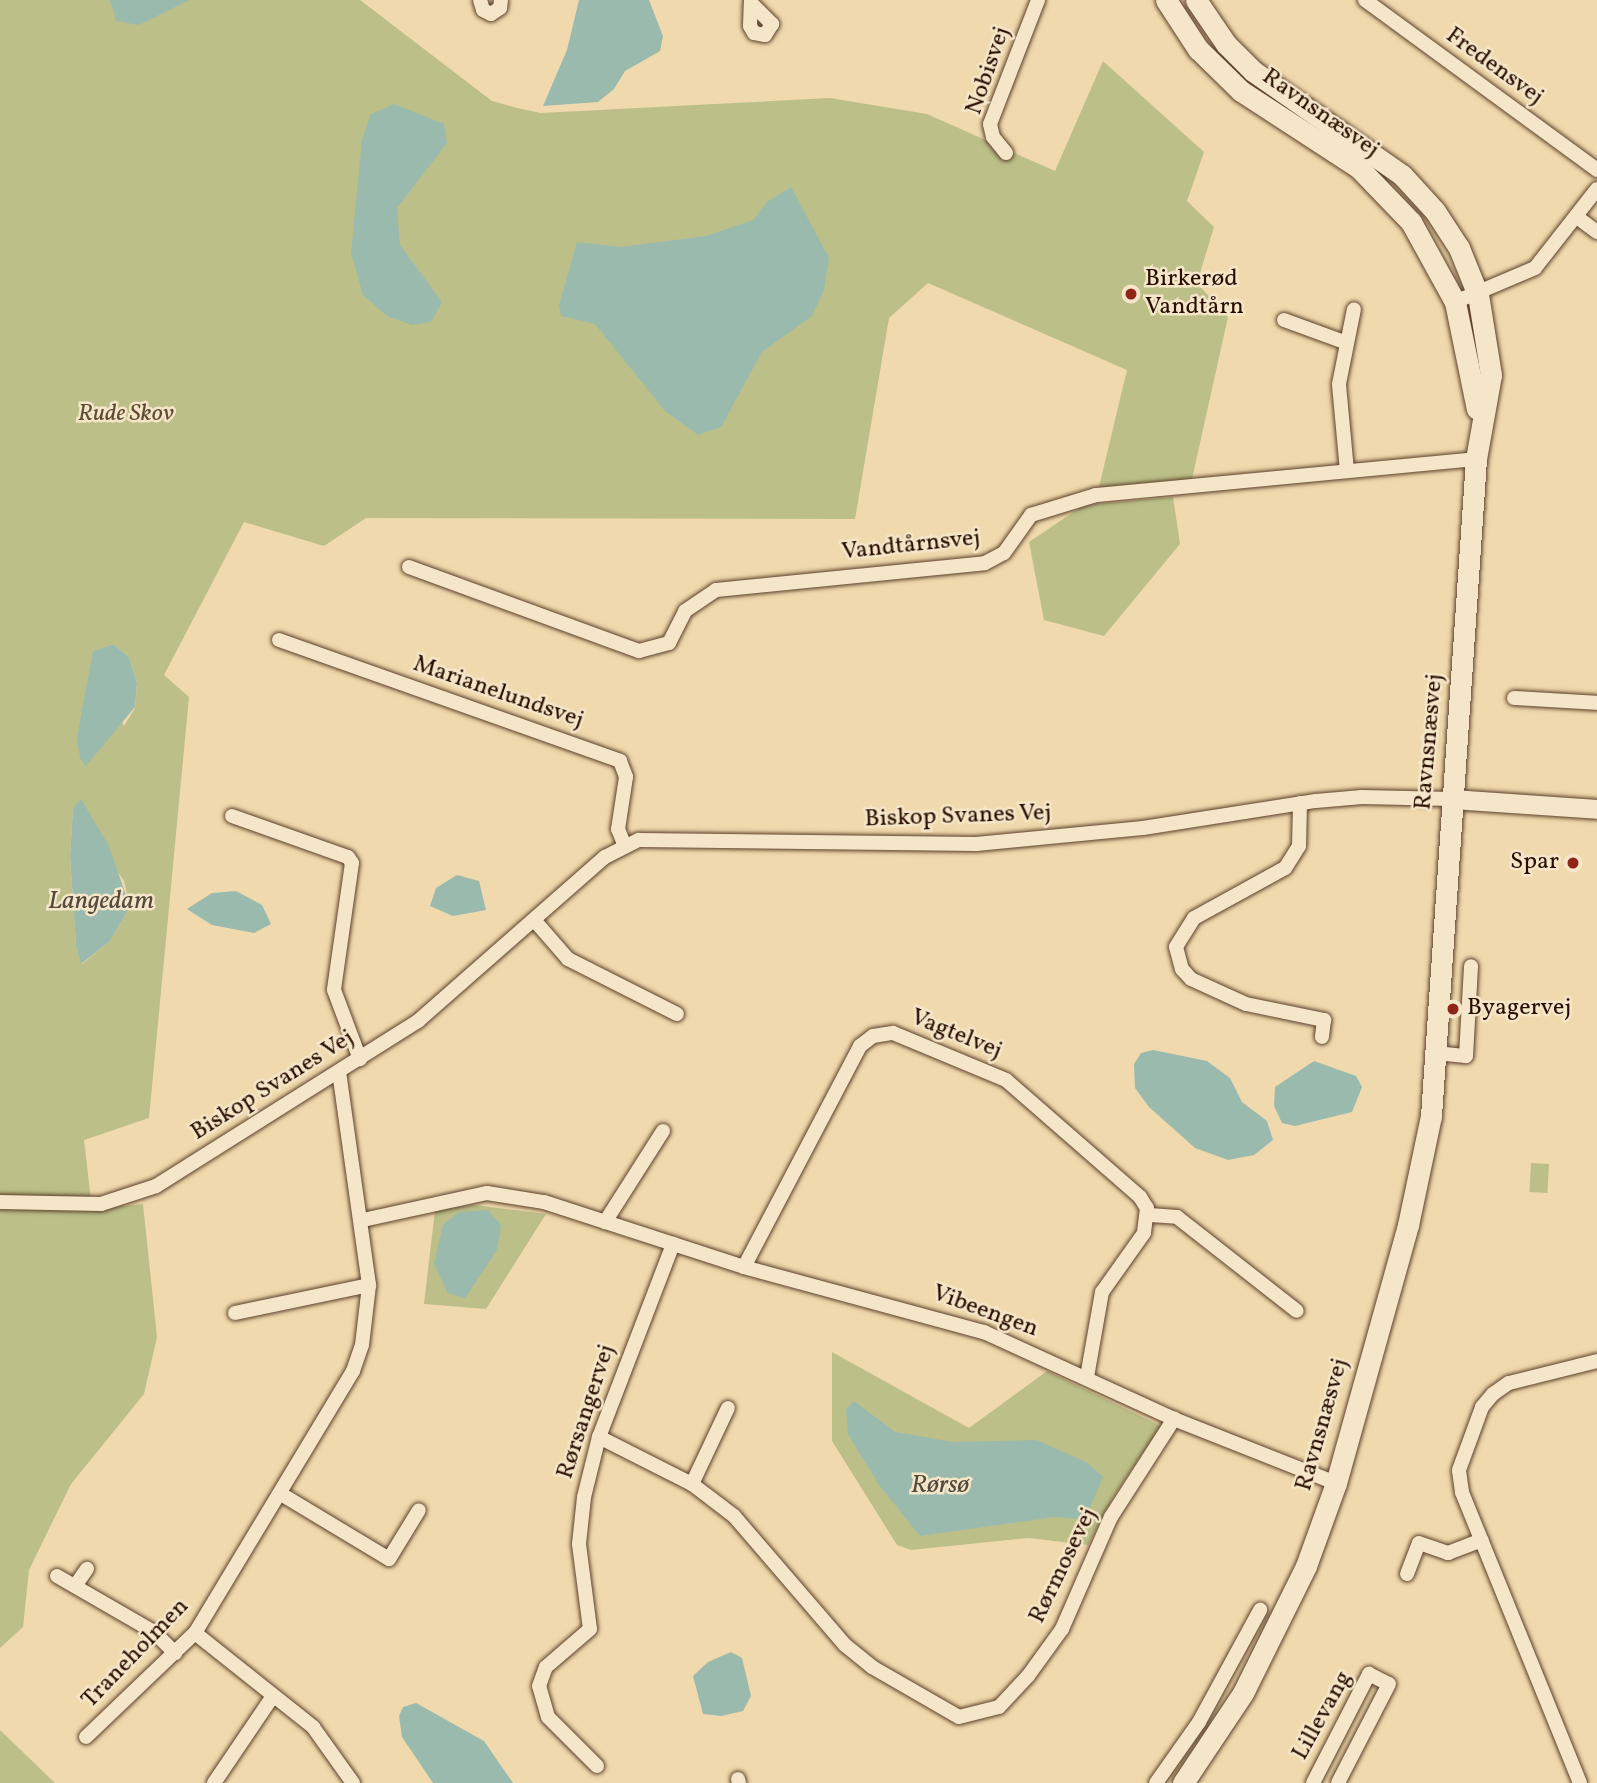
<!DOCTYPE html>
<html>
<head>
<meta charset="utf-8">
<style>
	body { margin:0 }
	#map { position:relative; width:1597px; height:1783px; overflow:hidden; background:#f0d9ac; font-family:Vollkorn,serif }
	div>[style] { position:absolute }
	[style*='--x'] { left:calc(var(--x)*1px); top:calc(var(--y)*1px); width:calc(var(--w)*1px); rotate:calc(var(--a)*1deg) }
	.green>* { inset:0; background:#bcbf88; transform-origin:0 0 }
	.water>* { inset:0; background:#9abaad }
	.roads { filter:drop-shadow(0 0 2px #5b402b) drop-shadow(0 0 2px #5b402b) }
	.minor>* { height:14px; margin:-7px; padding:0 7px; transform-origin:7px; border-radius:7px; background:#f5e6c9 }
	.tertiary>* { height:19px; margin:-9.5px; padding:0 9.5px; transform-origin:9.5px; border-radius:9.5px; background:#f5e6c9 }
	.secondary>* { height:21px; margin:-10.5px; padding:0 10.5px; transform-origin:10.5px; border-radius:10.5px; background:#f5e6c9 }
	.dots>* { width:19px; height:19px; translate:-50% -50%; box-sizing:border-box; border:4px solid #f5e6c9; border-radius:50% }
	span { translate:-50% -50%; white-space:nowrap; text-align:center; line-height:1.15; -webkit-text-stroke:5px #f5e6c9; paint-order:stroke }
	.street-label { font-size:24px; color:#290d00 }
	.poi-label { font-size:24px; color:#290d00 }
	.left { translate:0 -50%; text-align:left }
	.right { translate:-100% -50%; text-align:right }
	.park-label { font-size:24px; color:#5c4b30; font-style:italic }
	.water-label { font-size:26px; color:#514a3d; font-style:italic }
</style>
</head>
<body>
<div id="map">
	<div class="green">
		<div style="clip-path:polygon(evenodd,0 0,360px 0,492px 101px,517px 108px,541px 113px,830px 98px,927px 114px,1055px 171px,1103px 61px,1204px 152px,1187px 201px,1214px 227px,1197px 283px,1228px 317px,1192px 479px,1099px 487px,1127px 370px,928px 283px,889px 318px,855px 519px,366px 518px,324px 546px,244px 522px,164px 675px,189px 697px,149px 1118px,84px 1140px,92px 1209px,143px 1204px,157px 1337px,144px 1394px,71px 1484px,29px 1570px,23px 1627px,0 1648px,0 0,113px 644px,129px 657px,137px 683px,135px 708px,124px 726px,93px 651px,113px 644px,0 0,73px 809px,124px 881px,130px 907px,110px 941px,82px 964px,76px 945px,70px 856px,73px 809px)"></div>
		<div style="clip-path:polygon(1173px 497px,1180px 544px,1104px 636px,1044px 620px,1029px 542px,1084px 505px)"></div>
		<div style="left:1531px;top:1163px;width:18px;height:29px;rotate:3deg"></div>
		<div style="clip-path:polygon(474px 1205px,546px 1214px,486px 1309px,424px 1304px,435px 1210px)"></div>
		<div style="clip-path:polygon(832px 1352px,969px 1428px,1047px 1371px,1161px 1426px,1113px 1497px,1088px 1545px,1029px 1538px,911px 1550px,897px 1545px,832px 1441px)"></div>
		<div style="clip-path:polygon(0 1730px,55px 1783px,0 1783px)"></div>
	</div>
	<div class="water">
		<div style="clip-path:polygon(110px 0,189px 0,139px 25px,116px 21px)"></div>
		<div style="clip-path:polygon(579px 0,649px 0,663px 36px,660px 51px,625px 71px,614px 89px,598px 102px,543px 106px,567px 50px)"></div>
		<div style="clip-path:polygon(394px 104px,444px 124px,447px 143px,397px 208px,400px 245px,442px 302px,431px 322px,412px 325px,387px 316px,363px 295px,351px 253px,362px 140px,371px 114px)"></div>
		<div style="clip-path:polygon(791px 187px,829px 258px,824px 290px,812px 316px,762px 352px,721px 427px,698px 435px,665px 411px,595px 324px,561px 316px,559px 305px,577px 242px,620px 247px,706px 236px,753px 220px,767px 202px)"></div>
		<div style="clip-path:polygon(113px 644px,129px 657px,137px 683px,135px 707px,86px 766px,80px 758px,77px 737px,93px 651px)"></div>
		<div style="clip-path:polygon(81px 799px,109px 846px,130px 907px,110px 941px,81px 964px,76px 945px,70px 856px,73px 808px)"></div>
		<div style="clip-path:polygon(457px 875px,479px 881px,486px 910px,453px 916px,430px 906px,436px 888px)"></div>
		<div style="clip-path:polygon(236px 891px,262px 905px,271px 924px,254px 933px,212px 925px,187px 909px,212px 893px)"></div>
		<div style="clip-path:polygon(1153px 1050px,1207px 1061px,1230px 1078px,1242px 1102px,1267px 1121px,1273px 1140px,1254px 1155px,1228px 1160px,1195px 1148px,1149px 1107px,1135px 1088px,1134px 1064px,1141px 1053px)"></div>
		<div style="clip-path:polygon(1314px 1061px,1356px 1076px,1362px 1087px,1352px 1112px,1295px 1126px,1282px 1123px,1274px 1106px,1275px 1087px)"></div>
		<div style="clip-path:polygon(488px 1210px,501px 1225px,497px 1250px,465px 1298px,448px 1293px,434px 1264px,443px 1225px,459px 1212px)"></div>
		<div style="clip-path:polygon(854px 1401px,895px 1432px,953px 1442px,1036px 1440px,1086px 1462px,1103px 1477px,1085px 1519px,1054px 1517px,920px 1536px,879px 1485px,848px 1434px,846px 1409px)"></div>
		<div style="clip-path:polygon(731px 1652px,742px 1658px,751px 1696px,743px 1711px,721px 1716px,703px 1714px,693px 1676px,708px 1662px)"></div>
		<div style="clip-path:polygon(416px 1703px,484px 1741px,513px 1783px,433px 1783px,402px 1737px,399px 1716px,403px 1707px)"></div>
	</div>
	<div class="roads">
		<div class="minor">
			<div style="--x:480;--y:0;--w:10;--a:73"></div>
			<div style="--x:483;--y:10;--w:9;--a:27"></div>
			<div style="--x:491;--y:14;--w:11;--a:-34"></div>
			<div style="--x:500;--y:8;--w:8;--a:-83"></div>
			<div style="--x:1365;--y:0;--w:288;--a:36.2"></div>
			<div style="--x:751;--y:3;--w:30;--a:45"></div>
			<div style="--x:772;--y:24;--w:13;--a:122"></div>
			<div style="--x:765;--y:35;--w:11;--a:-170"></div>
			<div style="--x:754;--y:33;--w:8;--a:-120"></div>
			<div style="--x:750;--y:26;--w:23;--a:-88"></div>
			<div style="--x:751;--y:3;--w:3;--a:-90"></div>
			<div style="--x:1006;--y:153;--w:21;--a:-129"></div>
			<div style="--x:993;--y:137;--w:13;--a:-103"></div>
			<div style="--x:990;--y:124;--w:133;--a:-68.8"></div>
			<div style="--x:1577;--y:217;--w:25;--a:37"></div>
			<div style="--x:1455;--y:302;--w:87;--a:-23"></div>
			<div style="--x:1535;--y:268;--w:100;--a:-51.9"></div>
			<div style="--x:1284;--y:320;--w:67;--a:20.1"></div>
			<div style="--x:1347;--y:471;--w:87;--a:-95.3"></div>
			<div style="--x:1339;--y:384;--w:76;--a:-78.7"></div>
			<div style="--x:409;--y:567;--w:245;--a:20.1"></div>
			<div style="--x:639;--y:651;--w:31;--a:-15"></div>
			<div style="--x:669;--y:643;--w:36;--a:-63"></div>
			<div style="--x:685;--y:611;--w:37;--a:-34"></div>
			<div style="--x:716;--y:590;--w:270;--a:-5.7"></div>
			<div style="--x:985;--y:563;--w:21;--a:-28"></div>
			<div style="--x:1004;--y:553;--w:47;--a:-54.6"></div>
			<div style="--x:1031;--y:515;--w:68;--a:-17.1"></div>
			<div style="--x:1096;--y:495;--w:382;--a:-5.4"></div>
			<div style="--x:279;--y:640;--w:362;--a:19.5"></div>
			<div style="--x:620;--y:761;--w:17;--a:69"></div>
			<div style="--x:626;--y:777;--w:53;--a:98.7"></div>
			<div style="--x:618;--y:829;--w:16;--a:68"></div>
			<div style="--x:1514;--y:698;--w:83;--a:3.4"></div>
			<div style="--x:1300;--y:803;--w:43;--a:91.3"></div>
			<div style="--x:1299;--y:846;--w:26;--a:122"></div>
			<div style="--x:1285;--y:868;--w:104;--a:151.2"></div>
			<div style="--x:1194;--y:918;--w:34;--a:122"></div>
			<div style="--x:1176;--y:947;--w:23;--a:75"></div>
			<div style="--x:1182;--y:969;--w:13;--a:48"></div>
			<div style="--x:1191;--y:979;--w:60;--a:24.4"></div>
			<div style="--x:1246;--y:1004;--w:80;--a:11.6"></div>
			<div style="--x:1324;--y:1020;--w:17;--a:97"></div>
			<div style="--x:232;--y:816;--w:123;--a:19.5"></div>
			<div style="--x:348;--y:857;--w:7;--a:56"></div>
			<div style="--x:352;--y:863;--w:128;--a:98.1"></div>
			<div style="--x:334;--y:990;--w:74;--a:69.4"></div>
			<div style="--x:535;--y:921;--w:50;--a:49"></div>
			<div style="--x:568;--y:959;--w:122;--a:26.8"></div>
			<div style="--x:1436;--y:1053;--w:30;--a:6"></div>
			<div style="--x:1466;--y:1056;--w:90;--a:-86.8"></div>
			<div style="--x:0;--y:1202;--w:101;--a:1.1"></div>
			<div style="--x:101;--y:1204;--w:58;--a:-18.1"></div>
			<div style="--x:156;--y:1186;--w:310;--a:-32.2"></div>
			<div style="--x:418;--y:1021;--w:249;--a:-41.3"></div>
			<div style="--x:605;--y:857;--w:38;--a:-27"></div>
			<div style="--x:639;--y:840;--w:337;--a:0.7"></div>
			<div style="--x:976;--y:844;--w:168;--a:-5.5"></div>
			<div style="--x:1143;--y:828;--w:175;--a:-8.9"></div>
			<div style="--x:1316;--y:801;--w:46;--a:-5"></div>
			<div style="--x:1362;--y:797;--w:90;--a:1.3"></div>
			<div style="--x:1150;--y:1215;--w:27;--a:4"></div>
			<div style="--x:1177;--y:1217;--w:152;--a:38.1"></div>
			<div style="--x:363;--y:1220;--w:127;--a:-12.3"></div>
			<div style="--x:487;--y:1193;--w:58;--a:9"></div>
			<div style="--x:544;--y:1202;--w:210;--a:18"></div>
			<div style="--x:744;--y:1267;--w:249;--a:15.2"></div>
			<div style="--x:984;--y:1332;--w:209;--a:24.6"></div>
			<div style="--x:1174;--y:1419;--w:174;--a:21.6"></div>
			<div style="--x:605;--y:1222;--w:108;--a:-57.5"></div>
			<div style="--x:744;--y:1267;--w:250;--a:-62.3"></div>
			<div style="--x:860;--y:1046;--w:16;--a:-38"></div>
			<div style="--x:873;--y:1036;--w:20;--a:-9"></div>
			<div style="--x:893;--y:1033;--w:122;--a:22.6"></div>
			<div style="--x:1006;--y:1080;--w:178;--a:41.1"></div>
			<div style="--x:1140;--y:1197;--w:13;--a:58"></div>
			<div style="--x:1147;--y:1208;--w:25;--a:97"></div>
			<div style="--x:1144;--y:1233;--w:72;--a:125.4"></div>
			<div style="--x:1102;--y:1292;--w:86;--a:100"></div>
			<div style="--x:235;--y:1313;--w:137;--a:-11.8"></div>
			<div style="--x:599;--y:1437;--w:104;--a:26.8"></div>
			<div style="--x:692;--y:1484;--w:53;--a:37.3"></div>
			<div style="--x:734;--y:1516;--w:170;--a:49.3"></div>
			<div style="--x:845;--y:1645;--w:35;--a:39"></div>
			<div style="--x:872;--y:1667;--w:100;--a:29.9"></div>
			<div style="--x:959;--y:1717;--w:41;--a:-14"></div>
			<div style="--x:999;--y:1707;--w:42;--a:-46.9"></div>
			<div style="--x:1028;--y:1676;--w:58;--a:-54.1"></div>
			<div style="--x:1062;--y:1629;--w:122;--a:-66.4"></div>
			<div style="--x:1111;--y:1517;--w:117;--a:-57.3"></div>
			<div style="--x:692;--y:1484;--w:84;--a:-64.7"></div>
			<div style="--x:281;--y:1494;--w:126;--a:31"></div>
			<div style="--x:389;--y:1559;--w:57;--a:-58.5"></div>
			<div style="--x:1407;--y:1574;--w:33;--a:-69"></div>
			<div style="--x:1419;--y:1543;--w:31;--a:19"></div>
			<div style="--x:1448;--y:1553;--w:36;--a:-21"></div>
			<div style="--x:57;--y:1576;--w:112;--a:30"></div>
			<div style="--x:154;--y:1632;--w:30;--a:45"></div>
			<div style="--x:75;--y:1586;--w:21;--a:-55"></div>
			<div style="--x:195;--y:1633;--w:151;--a:38.5"></div>
			<div style="--x:313;--y:1727;--w:69;--a:54.5"></div>
			<div style="--x:86;--y:1737;--w:151;--a:-43.7"></div>
			<div style="--x:195;--y:1633;--w:306;--a:-58.9"></div>
			<div style="--x:353;--y:1371;--w:28;--a:-71"></div>
			<div style="--x:362;--y:1345;--w:60;--a:-83.3"></div>
			<div style="--x:369;--y:1285;--w:216;--a:-98"></div>
			<div style="--x:597;--y:1766;--w:69;--a:-135"></div>
			<div style="--x:548;--y:1717;--w:32;--a:-106"></div>
			<div style="--x:539;--y:1686;--w:20;--a:-70"></div>
			<div style="--x:546;--y:1667;--w:58;--a:-40.8"></div>
			<div style="--x:590;--y:1629;--w:86;--a:-97.4"></div>
			<div style="--x:579;--y:1544;--w:47;--a:-83.9"></div>
			<div style="--x:584;--y:1497;--w:62;--a:-76"></div>
			<div style="--x:599;--y:1437;--w:207;--a:-69"></div>
			<div style="--x:738;--y:1779;--w:4;--a:76"></div>
			<div style="--x:214;--y:1783;--w:105;--a:-55.9"></div>
			<div style="--x:1156;--y:1783;--w:75;--a:-54.8"></div>
			<div style="--x:1199;--y:1722;--w:128;--a:-61.4"></div>
			<div style="--x:1313;--y:1783;--w:123;--a:-62.8"></div>
			<div style="--x:1369;--y:1674;--w:22;--a:27"></div>
			<div style="--x:1389;--y:1684;--w:111;--a:117.3"></div>
			<div style="--x:1580;--y:1783;--w:314;--a:-112.1"></div>
			<div style="--x:1462;--y:1492;--w:22;--a:-98"></div>
			<div style="--x:1459;--y:1470;--w:67;--a:-69.9"></div>
			<div style="--x:1482;--y:1407;--w:17;--a:-50"></div>
			<div style="--x:1493;--y:1394;--w:19;--a:-35"></div>
			<div style="--x:1509;--y:1383;--w:91;--a:-14"></div>
		</div>
		<div class="tertiary">
			<div style="--x:1452;--y:799;--w:145;--a:3.9"></div>
		</div>
		<div class="secondary">
			<div style="--x:1166;--y:0;--w:59;--a:56.9"></div>
			<div style="--x:1198;--y:49;--w:60;--a:44.3"></div>
			<div style="--x:1241;--y:91;--w:141;--a:33.1"></div>
			<div style="--x:1359;--y:168;--w:75;--a:46.1"></div>
			<div style="--x:1411;--y:222;--w:91;--a:61.2"></div>
			<div style="--x:1455;--y:302;--w:109;--a:78.4"></div>
			<div style="--x:1183;--y:1783;--w:108;--a:-56.3"></div>
			<div style="--x:1243;--y:1693;--w:142;--a:-63.6"></div>
			<div style="--x:1306;--y:1566;--w:88;--a:-70.1"></div>
			<div style="--x:1336;--y:1483;--w:268;--a:-74.4"></div>
			<div style="--x:1408;--y:1225;--w:111;--a:-78.1"></div>
			<div style="--x:1431;--y:1116;--w:659;--a:-86.08"></div>
			<div style="--x:1476;--y:459;--w:85;--a:-79.9"></div>
			<div style="--x:1491;--y:375;--w:81;--a:-99.2"></div>
			<div style="--x:1478;--y:295;--w:51;--a:-112"></div>
			<div style="--x:1459;--y:248;--w:44;--a:-123"></div>
			<div style="--x:1435;--y:211;--w:49;--a:-132.5"></div>
			<div style="--x:1402;--y:175;--w:182;--a:-145.1"></div>
			<div style="--x:1253;--y:71;--w:38;--a:-135"></div>
			<div style="--x:1226;--y:44;--w:53;--a:-124.3"></div>
		</div>
	</div>
	<div class="dots">
		<div style="left:1131px;top:294px;background:#8f2418"></div>
		<div style="left:1573px;top:863px;background:#8f2418"></div>
		<div style="left:1453px;top:1009px;background:#8f2418"></div>
	</div>
	<div class="street-label">
		<span style="left:1494px;top:67px;rotate:36deg">Fredensvej</span>
		<span style="left:989px;top:71px;rotate:-71deg">Nobisvej</span>
		<span style="left:1320px;top:114px;rotate:35deg">Ravnsnæsvej</span>
		<span style="left:911px;top:546px;rotate:-6deg">Vandtårnsvej</span>
		<span style="left:498px;top:693px;rotate:19deg">Marianelundsvej</span>
		<span style="left:1430px;top:742px;rotate:-85deg">Ravnsnæsvej</span>
		<span style="left:958px;top:817px;rotate:-2deg">Biskop Svanes Vej</span>
		<span style="left:956px;top:1035px;rotate:22deg">Vagtelvej</span>
		<span style="left:273px;top:1086px;rotate:-32deg">Biskop Svanes Vej</span>
		<span style="left:985px;top:1312px;rotate:20deg">Vibeengen</span>
		<span style="left:587px;top:1412px;rotate:-72deg">Rørsangervej</span>
		<span style="left:1323px;top:1425px;rotate:-74deg">Ravnsnæsvej</span>
		<span style="left:1064px;top:1566px;rotate:-64deg">Rørmosevej</span>
		<span style="left:136px;top:1654px;rotate:-46deg">Traneholmen</span>
		<span style="left:1323px;top:1716px;rotate:-61deg">Lillevang</span>
	</div>
	<div class="poi-label">
		<span class="left" style="left:1145px;top:294px">Birkerød<br>Vandtårn</span>
		<span class="right" style="left:1559px;top:863px">Spar</span>
		<span class="left" style="left:1467px;top:1009px">Byagervej</span>
	</div>
	<div class="park-label">
		<span style="left:126px;top:415px">Rude Skov</span>
	</div>
	<div class="water-label">
		<span style="left:101px;top:902px">Langedam</span>
		<span style="left:940px;top:1486px">Rørsø</span>
	</div>
</div>
</body>
</html>
